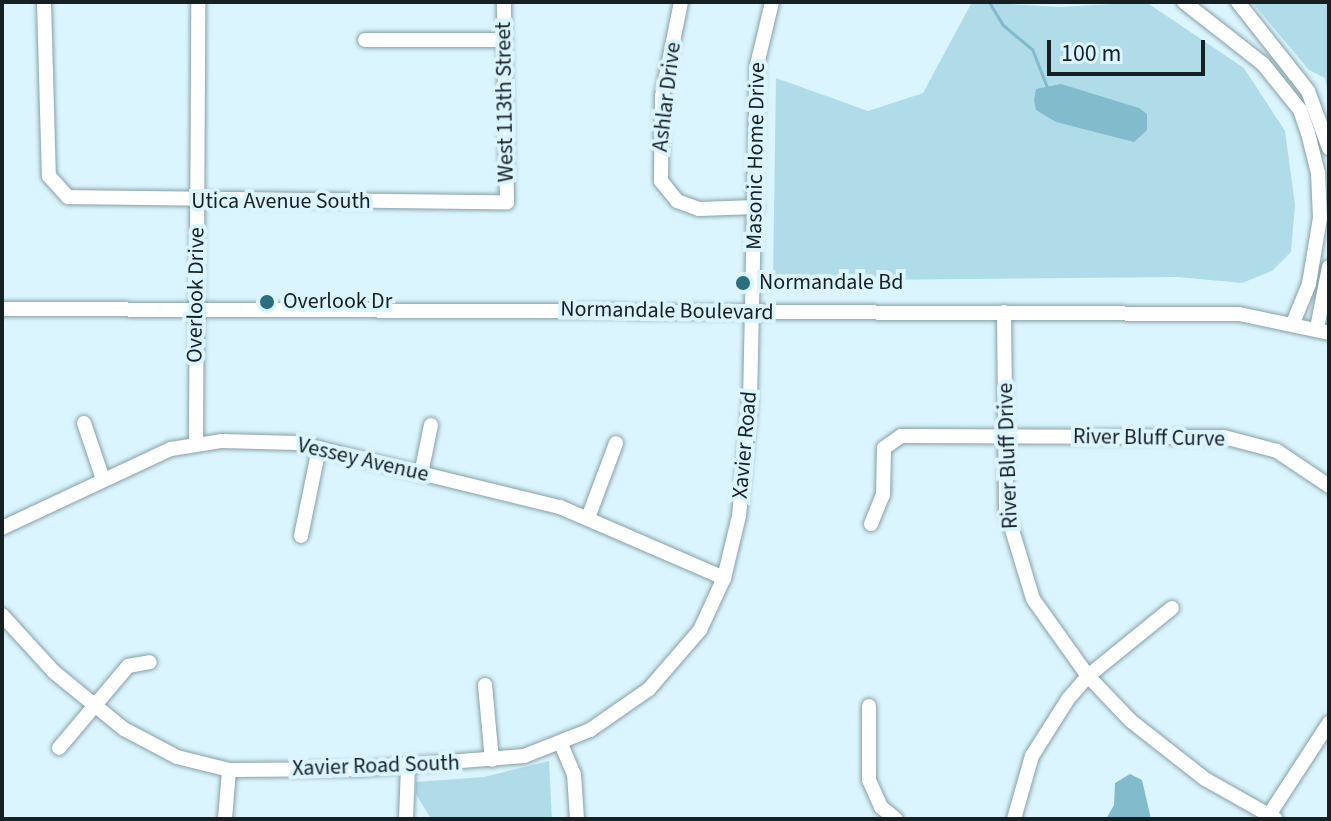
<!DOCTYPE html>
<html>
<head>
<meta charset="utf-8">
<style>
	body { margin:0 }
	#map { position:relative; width:1331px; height:821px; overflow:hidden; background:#dbf5fe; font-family:"Source Sans 3",sans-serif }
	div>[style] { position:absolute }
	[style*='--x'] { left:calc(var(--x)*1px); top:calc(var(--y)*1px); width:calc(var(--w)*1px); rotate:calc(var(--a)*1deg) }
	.green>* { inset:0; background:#b0dcea }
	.water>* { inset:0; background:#81bbcc }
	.stream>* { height:3px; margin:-1.5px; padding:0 1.5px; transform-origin:1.5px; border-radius:1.5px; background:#81bbcc }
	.roads { filter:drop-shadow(0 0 2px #87a0a7) drop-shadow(0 0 2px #87a0a7) }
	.minor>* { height:14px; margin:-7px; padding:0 7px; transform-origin:7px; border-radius:7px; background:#fff }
	.dots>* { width:22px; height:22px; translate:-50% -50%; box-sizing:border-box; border:4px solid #dbf5fe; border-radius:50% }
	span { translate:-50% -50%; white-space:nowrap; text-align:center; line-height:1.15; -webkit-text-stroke:8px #dbf5fe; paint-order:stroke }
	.street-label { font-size:22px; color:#162022 }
	.poi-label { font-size:22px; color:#162022 }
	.left { translate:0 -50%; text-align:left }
	.frame { position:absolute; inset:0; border:4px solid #162022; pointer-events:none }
	.scale { position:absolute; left:1047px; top:40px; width:158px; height:36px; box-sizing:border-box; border:4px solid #162022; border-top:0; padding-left:10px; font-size:24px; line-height:28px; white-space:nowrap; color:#162022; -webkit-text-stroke:6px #dbf5fe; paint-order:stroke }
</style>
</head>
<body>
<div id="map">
	<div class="green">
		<div style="clip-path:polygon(972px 2px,1061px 7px,1146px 2px,1244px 68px,1285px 131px,1295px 205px,1291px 252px,1272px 271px,1242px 283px,1178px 277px,773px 281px,776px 78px,868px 111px,923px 93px)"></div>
		<div style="clip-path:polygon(1252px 2px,1329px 2px,1329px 101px,1325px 78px,1309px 70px)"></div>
		<div style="clip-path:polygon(549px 761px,552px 819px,431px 819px,416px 794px,416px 782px,484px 777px)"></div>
	</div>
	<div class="water">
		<div style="clip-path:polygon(1061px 84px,1139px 108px,1147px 114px,1147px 130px,1134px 142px,1056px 122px,1036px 110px,1034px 100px,1036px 89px)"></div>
		<div style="clip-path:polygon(1130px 774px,1142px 780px,1151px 819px,1106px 819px,1114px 805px,1115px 783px)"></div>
	</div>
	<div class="stream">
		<div style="--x:989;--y:2;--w:27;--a:59"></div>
		<div style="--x:1003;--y:25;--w:38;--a:40"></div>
		<div style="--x:1032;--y:49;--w:41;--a:68.5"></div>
	</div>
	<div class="roads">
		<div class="minor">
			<div style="--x:44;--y:2;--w:174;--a:88.4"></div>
			<div style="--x:49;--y:176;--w:28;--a:48"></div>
			<div style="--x:68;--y:197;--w:439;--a:0.7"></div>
			<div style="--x:507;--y:202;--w:200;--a:-90.9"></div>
			<div style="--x:681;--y:2;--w:96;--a:101.4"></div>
			<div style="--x:662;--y:96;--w:85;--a:90.7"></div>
			<div style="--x:661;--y:181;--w:26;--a:51"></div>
			<div style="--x:677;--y:201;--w:23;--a:20"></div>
			<div style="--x:699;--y:209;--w:57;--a:-2"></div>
			<div style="--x:1184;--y:2;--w:100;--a:38.1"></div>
			<div style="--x:1263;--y:64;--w:59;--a:51.2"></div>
			<div style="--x:1300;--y:110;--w:24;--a:71"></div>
			<div style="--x:1308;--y:133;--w:41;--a:76"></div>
			<div style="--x:1318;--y:173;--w:45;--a:87.5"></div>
			<div style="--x:1320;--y:218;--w:67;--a:99.5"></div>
			<div style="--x:1309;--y:284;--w:42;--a:112.3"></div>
			<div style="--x:1238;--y:2;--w:113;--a:51.8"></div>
			<div style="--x:1308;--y:91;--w:61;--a:69.8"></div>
			<div style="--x:365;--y:40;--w:139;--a:0"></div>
			<div style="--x:2;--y:309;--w:1237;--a:0.23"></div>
			<div style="--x:1239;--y:314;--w:92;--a:11.9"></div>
			<div style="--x:1004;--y:312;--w:198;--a:89.4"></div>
			<div style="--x:1006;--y:510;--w:93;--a:73.1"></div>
			<div style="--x:1033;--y:599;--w:95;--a:54.5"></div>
			<div style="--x:1088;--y:676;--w:62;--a:46.3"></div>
			<div style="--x:1131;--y:721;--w:94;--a:38.1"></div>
			<div style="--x:1205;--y:779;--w:81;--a:29.4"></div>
			<div style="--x:1317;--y:328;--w:62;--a:-78.9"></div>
			<div style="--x:84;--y:423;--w:59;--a:71.3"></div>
			<div style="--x:196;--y:444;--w:442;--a:-89.7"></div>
			<div style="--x:421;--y:474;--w:50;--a:-78.5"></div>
			<div style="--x:588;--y:518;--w:80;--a:-69.5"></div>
			<div style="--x:871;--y:524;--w:31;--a:-68"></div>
			<div style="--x:883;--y:495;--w:47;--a:-88.8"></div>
			<div style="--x:884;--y:448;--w:21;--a:-35"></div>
			<div style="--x:901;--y:436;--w:323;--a:0.2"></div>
			<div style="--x:1224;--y:437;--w:55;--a:14.8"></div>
			<div style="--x:1277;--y:451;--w:63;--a:33.9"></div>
			<div style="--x:2;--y:528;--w:187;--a:-25.1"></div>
			<div style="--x:171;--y:449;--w:52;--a:-8.9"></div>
			<div style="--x:222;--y:441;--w:75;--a:1.5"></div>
			<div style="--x:297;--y:443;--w:271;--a:13.7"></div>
			<div style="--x:560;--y:507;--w:179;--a:23.4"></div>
			<div style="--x:301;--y:536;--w:90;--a:-78.4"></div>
			<div style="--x:2;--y:615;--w:77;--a:47.6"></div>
			<div style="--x:54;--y:672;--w:90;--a:39.2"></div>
			<div style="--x:124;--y:729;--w:60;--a:27.8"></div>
			<div style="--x:177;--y:757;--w:54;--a:14"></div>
			<div style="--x:229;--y:770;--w:131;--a:-0.4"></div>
			<div style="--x:360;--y:769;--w:165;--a:-4.5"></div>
			<div style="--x:524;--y:756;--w:71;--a:-21.5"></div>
			<div style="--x:590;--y:730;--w:72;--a:-34.8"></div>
			<div style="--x:649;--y:689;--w:78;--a:-49.2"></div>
			<div style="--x:700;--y:630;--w:57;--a:-65.2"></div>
			<div style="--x:724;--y:578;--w:64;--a:-76.4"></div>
			<div style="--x:739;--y:516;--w:115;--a:-84.5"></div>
			<div style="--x:750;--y:402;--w:337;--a:-88.8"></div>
			<div style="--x:757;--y:65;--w:65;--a:-76.6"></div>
			<div style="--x:485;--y:685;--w:75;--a:84.7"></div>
			<div style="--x:869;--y:706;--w:74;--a:90"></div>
			<div style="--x:869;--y:780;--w:30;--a:66"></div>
			<div style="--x:881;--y:807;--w:19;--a:39"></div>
			<div style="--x:561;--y:744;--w:33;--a:67"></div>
			<div style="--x:574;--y:774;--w:45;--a:86.2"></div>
			<div style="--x:59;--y:748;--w:107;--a:-49.9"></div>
			<div style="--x:128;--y:666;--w:22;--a:-10"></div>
			<div style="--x:1269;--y:815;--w:110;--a:-56.9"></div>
			<div style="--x:225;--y:819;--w:49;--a:-85.3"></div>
			<div style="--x:406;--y:819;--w:53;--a:-87.8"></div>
			<div style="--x:1014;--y:819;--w:66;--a:-74.1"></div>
			<div style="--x:1032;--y:756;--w:67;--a:-57.7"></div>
			<div style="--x:1068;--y:699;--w:30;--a:-49"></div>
			<div style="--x:1088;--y:676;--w:108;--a:-39"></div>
		</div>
	</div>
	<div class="dots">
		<div style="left:743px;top:283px;background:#2b6e7f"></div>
		<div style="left:267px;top:302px;background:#2b6e7f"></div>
	</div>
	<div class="street-label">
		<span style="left:667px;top:97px;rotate:-83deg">Ashlar Drive</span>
		<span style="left:505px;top:102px;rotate:-91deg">West 113th Street</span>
		<span style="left:756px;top:156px;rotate:-89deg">Masonic Home Drive</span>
		<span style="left:281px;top:202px">Utica Avenue South</span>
		<span style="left:196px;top:295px;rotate:-89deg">Overlook Drive</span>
		<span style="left:667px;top:311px;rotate:1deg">Normandale Boulevard</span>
		<span style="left:1149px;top:438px;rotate:1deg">River Bluff Curve</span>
		<span style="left:745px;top:445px;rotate:-85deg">Xavier Road</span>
		<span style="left:1008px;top:456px;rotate:-92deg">River Bluff Drive</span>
		<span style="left:363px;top:460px;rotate:13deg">Vessey Avenue</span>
		<span style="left:376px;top:766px;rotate:-2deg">Xavier Road South</span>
	</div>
	<div class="poi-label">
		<span class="left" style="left:759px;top:283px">Normandale Bd</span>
		<span class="left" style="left:283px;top:302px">Overlook Dr</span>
	</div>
	<div class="frame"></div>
	<div class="scale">100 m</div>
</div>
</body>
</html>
